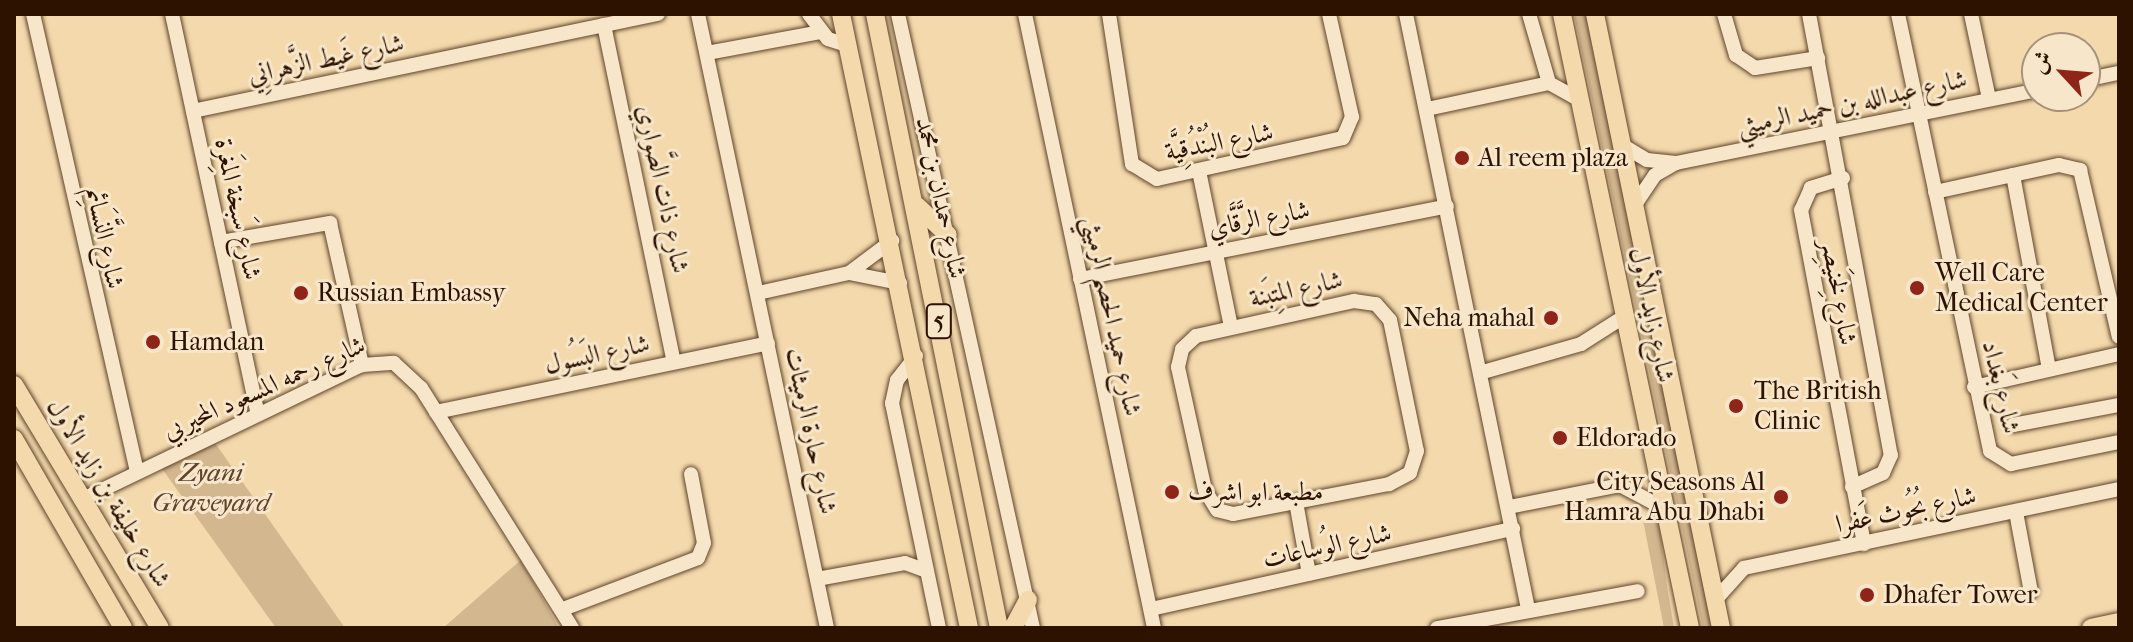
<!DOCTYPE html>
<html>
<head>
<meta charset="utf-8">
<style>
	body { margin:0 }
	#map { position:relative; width:2133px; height:642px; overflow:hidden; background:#f3d9ac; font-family:"IM FELL French Canon",Amiri,serif }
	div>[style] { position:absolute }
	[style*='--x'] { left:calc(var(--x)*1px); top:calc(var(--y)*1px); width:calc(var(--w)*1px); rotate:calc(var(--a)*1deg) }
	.green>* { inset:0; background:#d2b78f }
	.roads { filter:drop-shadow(0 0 2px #5f442b) drop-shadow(0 0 2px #5f442b) }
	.minor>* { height:14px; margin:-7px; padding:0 7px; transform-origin:7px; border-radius:7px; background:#f7e6c9 }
	.major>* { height:18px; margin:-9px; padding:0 9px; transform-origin:9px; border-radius:9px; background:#f3d9ac }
	.dots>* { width:22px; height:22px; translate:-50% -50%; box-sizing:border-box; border:4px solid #f7e6c9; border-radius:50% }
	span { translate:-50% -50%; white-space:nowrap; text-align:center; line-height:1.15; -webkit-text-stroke:6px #f7e6c9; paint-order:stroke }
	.shield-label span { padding:2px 6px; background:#f7e6c9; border:2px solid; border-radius:6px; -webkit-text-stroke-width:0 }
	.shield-label { font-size:24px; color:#2e1200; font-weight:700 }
	.street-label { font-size:26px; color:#2e1200 }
	.poi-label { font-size:26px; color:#2e1200 }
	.left { translate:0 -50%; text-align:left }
	.right { translate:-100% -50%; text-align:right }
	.park-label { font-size:26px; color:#5f442b; font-style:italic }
	.frame { position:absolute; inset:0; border:16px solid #2e1200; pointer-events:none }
	.north { position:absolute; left:2021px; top:32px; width:80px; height:80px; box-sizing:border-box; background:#f7e6c9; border:2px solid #a79179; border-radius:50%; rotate:296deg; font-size:22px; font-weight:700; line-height:32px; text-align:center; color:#2e1200 }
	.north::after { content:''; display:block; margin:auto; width:28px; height:36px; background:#8f2418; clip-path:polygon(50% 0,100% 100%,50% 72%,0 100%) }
</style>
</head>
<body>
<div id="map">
	<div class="green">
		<div style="clip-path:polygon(1574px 14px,1587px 14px,1712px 628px,1703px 628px)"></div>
		<div style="clip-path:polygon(213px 440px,345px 628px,276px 628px,158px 463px)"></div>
		<div style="clip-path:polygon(1658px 515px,1667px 586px,1674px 628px,1664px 628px,1643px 520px)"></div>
		<div style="clip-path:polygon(521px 560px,559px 628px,443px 628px)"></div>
	</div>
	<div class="roads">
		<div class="minor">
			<div style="--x:33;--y:14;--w:469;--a:77.2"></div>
			<div style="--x:172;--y:14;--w:409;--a:77.9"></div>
			<div style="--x:698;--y:14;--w:627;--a:78.13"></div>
			<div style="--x:809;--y:14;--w:31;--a:53"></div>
			<div style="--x:828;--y:39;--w:20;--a:18"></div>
			<div style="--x:898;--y:14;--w:629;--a:77.6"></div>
			<div style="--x:1025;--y:14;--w:627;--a:78.13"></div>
			<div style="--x:1109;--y:14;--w:152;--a:81.3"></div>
			<div style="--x:1132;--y:164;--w:29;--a:31"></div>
			<div style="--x:1157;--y:179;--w:190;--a:-12.4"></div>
			<div style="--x:1343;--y:138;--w:23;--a:-67"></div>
			<div style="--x:1352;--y:117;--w:106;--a:-102.6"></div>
			<div style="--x:1406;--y:14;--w:607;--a:78.41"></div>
			<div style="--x:1529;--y:14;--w:72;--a:73.8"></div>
			<div style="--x:1549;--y:83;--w:37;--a:29"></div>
			<div style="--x:1724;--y:14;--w:43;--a:73.7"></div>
			<div style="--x:1736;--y:55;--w:23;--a:34"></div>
			<div style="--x:1755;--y:68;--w:64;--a:-9"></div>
			<div style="--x:1809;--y:14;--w:449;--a:79.5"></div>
			<div style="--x:1891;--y:455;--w:20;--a:114"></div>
			<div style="--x:1883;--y:473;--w:34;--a:156"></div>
			<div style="--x:1898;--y:14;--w:447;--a:78.1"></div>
			<div style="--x:1990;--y:451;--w:25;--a:32"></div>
			<div style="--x:2011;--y:464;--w:110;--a:-11.5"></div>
			<div style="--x:1971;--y:14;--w:87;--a:78"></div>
			<div style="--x:604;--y:25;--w:344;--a:78.3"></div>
			<div style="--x:707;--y:53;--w:115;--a:-10.5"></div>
			<div style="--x:2085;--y:80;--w:35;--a:-12"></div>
			<div style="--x:1427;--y:109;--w:125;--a:-12"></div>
			<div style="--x:193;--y:111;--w:475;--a:-11.8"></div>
			<div style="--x:1622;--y:145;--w:29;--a:31"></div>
			<div style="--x:1647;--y:160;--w:29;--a:6"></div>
			<div style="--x:1676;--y:163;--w:368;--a:-11.4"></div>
			<div style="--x:1199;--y:171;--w:159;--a:78.4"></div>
			<div style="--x:2013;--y:175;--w:197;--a:79.5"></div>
			<div style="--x:1843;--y:178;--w:34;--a:163"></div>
			<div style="--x:1811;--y:188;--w:24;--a:114"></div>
			<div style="--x:1801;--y:210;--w:340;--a:79.3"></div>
			<div style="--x:1935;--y:192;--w:127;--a:-12.3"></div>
			<div style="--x:2059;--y:165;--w:22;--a:13"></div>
			<div style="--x:2080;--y:170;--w:171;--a:76.9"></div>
			<div style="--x:1634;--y:206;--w:37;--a:-56"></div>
			<div style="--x:1655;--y:175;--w:24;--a:-30"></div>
			<div style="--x:221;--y:242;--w:111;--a:-9.9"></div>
			<div style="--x:330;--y:223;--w:146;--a:77.3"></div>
			<div style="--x:849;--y:273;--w:54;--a:-36.7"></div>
			<div style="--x:1080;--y:279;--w:374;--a:-11.2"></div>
			<div style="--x:758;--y:293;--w:93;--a:-12.4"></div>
			<div style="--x:849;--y:273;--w:52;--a:11.1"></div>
			<div style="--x:1354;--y:301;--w:22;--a:8"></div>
			<div style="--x:1376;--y:304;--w:21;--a:49"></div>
			<div style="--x:1390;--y:320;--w:134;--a:78.4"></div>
			<div style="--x:1417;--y:451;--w:23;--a:108"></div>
			<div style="--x:1410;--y:473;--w:24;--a:152"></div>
			<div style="--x:1389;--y:484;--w:159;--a:169.1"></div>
			<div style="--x:1233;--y:514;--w:16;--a:-166"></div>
			<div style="--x:1217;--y:510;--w:23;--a:-121"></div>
			<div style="--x:1205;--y:490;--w:126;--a:-102.4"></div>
			<div style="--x:1178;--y:367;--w:18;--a:-77"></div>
			<div style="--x:1182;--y:349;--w:19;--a:-43"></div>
			<div style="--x:1196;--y:336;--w:162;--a:-12.5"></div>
			<div style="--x:916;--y:356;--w:31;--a:128"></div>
			<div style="--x:897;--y:380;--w:24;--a:102"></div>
			<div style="--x:892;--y:403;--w:230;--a:78.2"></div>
			<div style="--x:1483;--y:372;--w:102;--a:-15.9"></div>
			<div style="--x:1581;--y:344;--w:52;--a:-32.5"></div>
			<div style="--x:1974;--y:387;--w:149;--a:-12.8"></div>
			<div style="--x:436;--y:412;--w:339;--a:-11.7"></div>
			<div style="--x:2013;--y:425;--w:108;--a:-10.7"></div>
			<div style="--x:81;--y:500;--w:312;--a:-25.7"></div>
			<div style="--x:362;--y:365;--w:32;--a:-4"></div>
			<div style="--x:394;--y:363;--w:37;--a:43"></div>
			<div style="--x:421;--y:388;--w:284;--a:57.8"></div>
			<div style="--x:1296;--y:502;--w:73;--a:79.8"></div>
			<div style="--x:1509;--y:507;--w:113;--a:-11.2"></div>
			<div style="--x:1620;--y:485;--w:53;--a:28"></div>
			<div style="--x:2016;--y:512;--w:81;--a:79.4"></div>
			<div style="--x:817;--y:579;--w:89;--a:-10.3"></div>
			<div style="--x:905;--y:563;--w:23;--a:20"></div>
			<div style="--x:1716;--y:599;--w:42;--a:-47.9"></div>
			<div style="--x:1744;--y:568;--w:383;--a:-11.9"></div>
			<div style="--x:563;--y:609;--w:144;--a:-20.7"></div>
			<div style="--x:698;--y:558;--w:16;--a:-68"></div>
			<div style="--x:704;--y:543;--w:70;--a:-100.7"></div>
			<div style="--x:1151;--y:609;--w:371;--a:-12.5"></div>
			<div style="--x:1437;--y:628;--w:204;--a:-10.4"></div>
		</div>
		<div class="major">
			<div style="--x:841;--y:14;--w:627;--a:78.22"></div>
			<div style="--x:875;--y:14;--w:626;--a:78.58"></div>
			<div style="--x:1562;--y:14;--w:627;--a:78.22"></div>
			<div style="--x:1595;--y:14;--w:627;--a:78.4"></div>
			<div style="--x:917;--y:206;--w:42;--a:43.1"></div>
			<div style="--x:14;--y:385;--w:283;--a:59"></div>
			<div style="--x:14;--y:439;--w:218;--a:60"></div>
			<div style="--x:1013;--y:628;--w:32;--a:-62"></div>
			<div style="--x:2091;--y:628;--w:29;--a:-12"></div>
		</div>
	</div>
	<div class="dots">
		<div style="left:1462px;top:158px;background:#8f2418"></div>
		<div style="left:1917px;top:288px;background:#8f2418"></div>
		<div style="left:301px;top:293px;background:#8f2418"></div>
		<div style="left:1551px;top:318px;background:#8f2418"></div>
		<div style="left:153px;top:342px;background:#8f2418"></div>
		<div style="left:1736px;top:406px;background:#8f2418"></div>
		<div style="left:1560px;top:438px;background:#8f2418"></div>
		<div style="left:1172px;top:492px;background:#8f2418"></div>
		<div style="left:1781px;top:497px;background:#8f2418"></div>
		<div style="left:1867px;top:595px;background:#8f2418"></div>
	</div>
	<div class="shield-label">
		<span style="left:939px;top:321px">5</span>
	</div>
	<div class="street-label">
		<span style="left:326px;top:59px;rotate:-12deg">شارع غَيط الزَّهرانِي</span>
		<span style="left:1852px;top:103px;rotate:-12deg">شارع عبدالله بن حميد الرميثي</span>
		<span style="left:1219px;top:142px;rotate:-11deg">شارع البُنْدُقِيَّة</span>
		<span style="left:663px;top:189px;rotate:78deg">شارع ذات الصَّواري</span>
		<span style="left:941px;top:198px;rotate:78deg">شارع حمدان بن محمد</span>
		<span style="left:238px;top:209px;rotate:78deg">شارع سَبخة المِغَرة</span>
		<span style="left:1259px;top:219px;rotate:-11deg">شارع الرَّقَّاي</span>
		<span style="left:105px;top:238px;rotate:78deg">شارع النَّسَائِم</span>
		<span style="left:1296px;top:289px;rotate:-12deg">شارع المِتبَنة</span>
		<span style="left:1839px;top:292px;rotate:80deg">شارع لِخنَيصِر</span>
		<span style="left:1652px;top:315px;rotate:78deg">شارع زايد الأول</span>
		<span style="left:1112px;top:316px;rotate:78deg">شارع حميد الحصم الرميثي</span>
		<span style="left:597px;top:354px;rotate:-12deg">شارع البَسُول</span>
		<span style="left:2001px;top:387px;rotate:77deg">شارع بَغداد</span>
		<span style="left:264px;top:388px;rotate:-24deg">شارع رحمه المسعود المحيربي</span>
		<span style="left:811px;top:431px;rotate:78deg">شارع حارة الرميثات</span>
		<span style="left:109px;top:493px;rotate:59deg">شارع خليفة بن زايد الأول</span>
		<span style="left:1906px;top:510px;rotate:-12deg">شارع بُحُوث عَفرا</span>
		<span style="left:1327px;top:546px;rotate:-12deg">شارع الوُساعات</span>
	</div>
	<div class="poi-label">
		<span class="left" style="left:1478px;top:158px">Al reem plaza</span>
		<span class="left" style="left:1935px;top:288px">Well Care<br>Medical Center</span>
		<span class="left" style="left:317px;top:293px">Russian Embassy</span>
		<span class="right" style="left:1535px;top:318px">Neha mahal</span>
		<span class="left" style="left:169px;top:342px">Hamdan</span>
		<span class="left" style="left:1754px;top:406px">The British<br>Clinic</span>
		<span class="left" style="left:1576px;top:438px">Eldorado</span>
		<span class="right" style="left:1765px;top:497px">City Seasons Al<br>Hamra Abu Dhabi</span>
		<span class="left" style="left:1188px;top:492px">مطبعة ابو اشرف</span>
		<span class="left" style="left:1883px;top:595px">Dhafer Tower</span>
	</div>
	<div class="park-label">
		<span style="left:211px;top:488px">Zyani<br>Graveyard</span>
	</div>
	<div class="frame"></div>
	<div class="north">ش</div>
</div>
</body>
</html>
